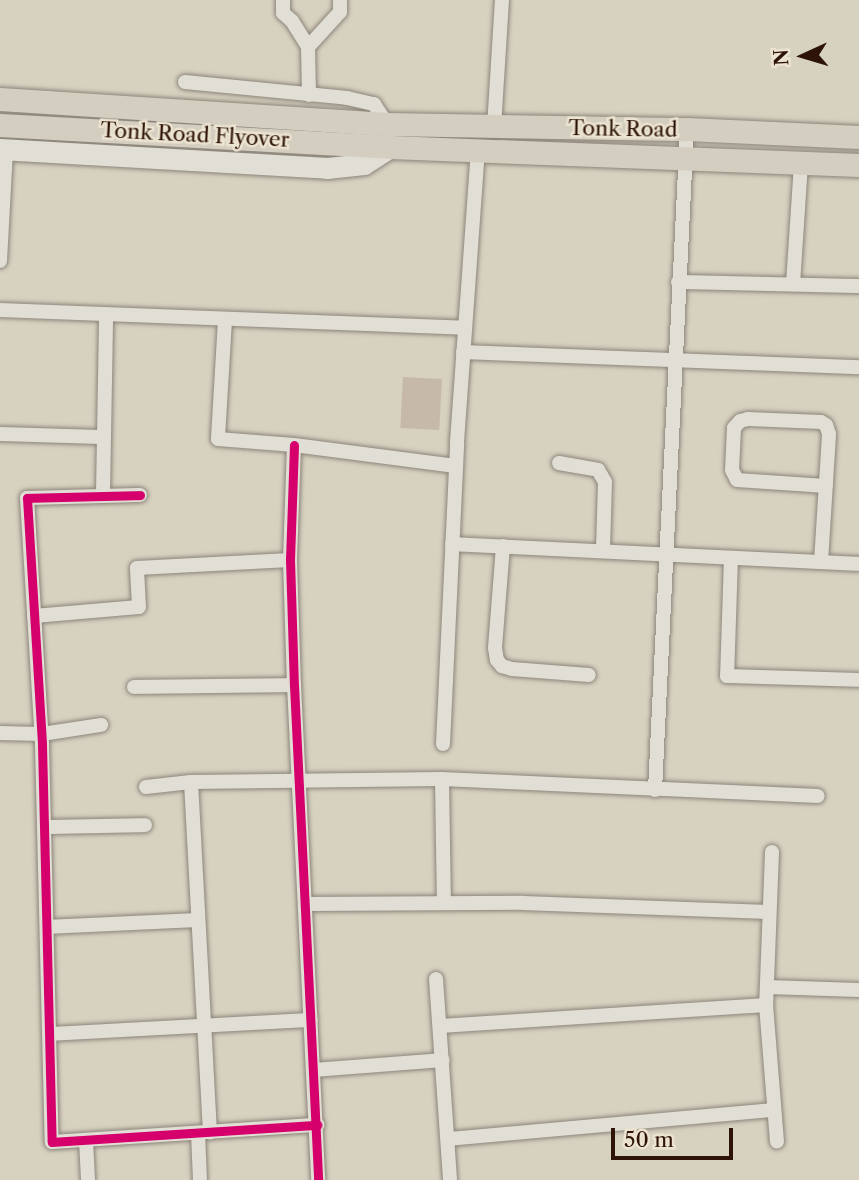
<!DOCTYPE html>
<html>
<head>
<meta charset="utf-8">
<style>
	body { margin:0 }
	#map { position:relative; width:859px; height:1180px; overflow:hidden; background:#d7d1c0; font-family:"Libre Caslon Text",serif }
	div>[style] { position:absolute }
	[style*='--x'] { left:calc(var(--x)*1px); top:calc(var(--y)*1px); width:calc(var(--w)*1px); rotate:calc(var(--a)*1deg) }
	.building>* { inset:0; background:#c6b9a9; transform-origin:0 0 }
	.roads { filter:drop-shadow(0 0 2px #8c857a) drop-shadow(0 0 2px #8c857a) }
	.street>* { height:14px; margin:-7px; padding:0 7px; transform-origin:7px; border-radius:7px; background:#e1ded5 }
	.secondary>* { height:21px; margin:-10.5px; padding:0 10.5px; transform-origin:10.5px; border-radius:10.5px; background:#e1ded5 }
	.primary>* { height:23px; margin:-11.5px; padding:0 11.5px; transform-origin:11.5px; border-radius:11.5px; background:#d4cec1 }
	.cycleway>* { height:9px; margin:-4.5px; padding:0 4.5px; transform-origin:4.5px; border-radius:4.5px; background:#d6006c }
	span { translate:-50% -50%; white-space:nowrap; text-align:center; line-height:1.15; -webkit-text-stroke:5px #ece4d0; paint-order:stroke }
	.street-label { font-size:21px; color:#2d1308 }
	.north { position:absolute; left:768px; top:21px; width:70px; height:70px; -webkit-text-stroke:5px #ece4d0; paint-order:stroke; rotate:266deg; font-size:19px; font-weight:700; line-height:28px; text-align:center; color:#2d1308 }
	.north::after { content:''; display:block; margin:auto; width:24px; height:32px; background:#2d1308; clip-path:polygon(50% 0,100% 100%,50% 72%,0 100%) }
	.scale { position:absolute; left:611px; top:1128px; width:122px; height:32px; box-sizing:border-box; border:4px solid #2d1308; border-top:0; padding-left:9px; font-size:21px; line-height:24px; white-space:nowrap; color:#2d1308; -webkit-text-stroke:5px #ece4d0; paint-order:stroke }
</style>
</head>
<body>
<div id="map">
	<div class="building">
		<div style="left:403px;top:377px;width:39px;height:51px;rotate:3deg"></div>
	</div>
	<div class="roads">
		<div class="street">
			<div style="--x:283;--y:0;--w:13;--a:90"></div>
			<div style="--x:283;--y:13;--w:12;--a:42"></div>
			<div style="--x:292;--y:21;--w:31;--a:58"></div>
			<div style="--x:308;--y:47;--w:48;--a:88.8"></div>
			<div style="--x:308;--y:47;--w:47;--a:-47.6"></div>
			<div style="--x:340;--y:12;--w:12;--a:-90"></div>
			<div style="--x:185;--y:82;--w:163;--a:5.6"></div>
			<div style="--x:347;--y:98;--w:28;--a:13"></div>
			<div style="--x:374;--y:104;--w:24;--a:57"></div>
			<div style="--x:494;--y:127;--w:127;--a:-86.4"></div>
			<div style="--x:0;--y:261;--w:111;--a:-86.9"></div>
			<div style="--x:678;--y:282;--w:181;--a:1.3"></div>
			<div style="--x:793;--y:284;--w:122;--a:-86.2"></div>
			<div style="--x:0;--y:310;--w:465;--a:2.2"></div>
			<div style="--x:225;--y:320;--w:119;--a:93.4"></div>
			<div style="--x:218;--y:439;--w:76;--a:4.5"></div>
			<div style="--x:294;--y:445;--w:163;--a:7.4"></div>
			<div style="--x:463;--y:352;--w:396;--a:2.2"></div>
			<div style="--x:0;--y:434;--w:102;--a:1.7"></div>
			<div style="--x:294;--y:445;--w:115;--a:92"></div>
			<div style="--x:290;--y:560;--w:125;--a:88.2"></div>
			<div style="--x:294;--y:685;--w:496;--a:87.2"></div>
			<div style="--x:559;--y:463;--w:40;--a:10"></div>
			<div style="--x:598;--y:470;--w:6;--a:59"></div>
			<div style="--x:601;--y:475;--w:8;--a:60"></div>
			<div style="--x:605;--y:482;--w:69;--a:91.7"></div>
			<div style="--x:103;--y:494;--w:178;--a:-89"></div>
			<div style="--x:140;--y:495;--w:113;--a:178.5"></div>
			<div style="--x:27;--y:498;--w:247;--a:86.5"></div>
			<div style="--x:42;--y:745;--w:397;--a:88.6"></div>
			<div style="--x:52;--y:1142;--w:266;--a:-3.7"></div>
			<div style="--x:452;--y:544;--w:407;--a:2.8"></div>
			<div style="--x:503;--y:546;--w:102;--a:94.5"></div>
			<div style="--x:495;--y:648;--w:12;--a:81"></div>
			<div style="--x:497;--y:660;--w:8;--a:50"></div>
			<div style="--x:502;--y:666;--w:10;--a:17"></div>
			<div style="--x:512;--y:669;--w:77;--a:4.5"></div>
			<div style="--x:731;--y:558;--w:118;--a:91.9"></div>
			<div style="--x:727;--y:676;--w:132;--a:1.7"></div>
			<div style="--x:821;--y:562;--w:128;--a:-86.4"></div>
			<div style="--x:829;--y:434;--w:9;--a:-108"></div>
			<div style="--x:826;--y:425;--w:6;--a:-149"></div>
			<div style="--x:821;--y:422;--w:73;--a:-177.6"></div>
			<div style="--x:748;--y:419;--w:8;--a:166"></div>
			<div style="--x:740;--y:421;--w:9;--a:131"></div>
			<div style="--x:734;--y:428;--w:42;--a:92.7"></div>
			<div style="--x:732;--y:470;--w:11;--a:63"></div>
			<div style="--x:737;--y:480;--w:89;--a:3.9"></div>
			<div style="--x:34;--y:616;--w:105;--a:-4.9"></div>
			<div style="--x:139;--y:607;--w:39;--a:-93"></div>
			<div style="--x:137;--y:568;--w:153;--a:-3"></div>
			<div style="--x:134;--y:687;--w:160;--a:-0.7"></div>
			<div style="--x:0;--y:733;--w:42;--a:1.4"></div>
			<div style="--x:42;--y:734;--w:60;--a:-8.7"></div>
			<div style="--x:443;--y:744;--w:302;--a:-87.3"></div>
			<div style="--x:457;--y:442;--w:294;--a:-85.9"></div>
			<div style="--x:442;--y:779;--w:124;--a:89.1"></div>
			<div style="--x:191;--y:782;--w:351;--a:86.9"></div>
			<div style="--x:146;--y:787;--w:45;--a:-6.3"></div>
			<div style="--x:191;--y:782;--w:251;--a:-0.7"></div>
			<div style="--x:442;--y:779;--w:376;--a:2.6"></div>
			<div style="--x:655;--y:790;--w:662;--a:-87.23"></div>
			<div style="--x:44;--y:827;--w:101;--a:-1.1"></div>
			<div style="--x:772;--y:852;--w:153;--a:92.2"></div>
			<div style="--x:766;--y:1005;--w:137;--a:85.4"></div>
			<div style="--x:305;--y:904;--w:218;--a:-0.3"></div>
			<div style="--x:523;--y:903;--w:246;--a:2.1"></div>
			<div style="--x:47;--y:927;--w:149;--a:-2.7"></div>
			<div style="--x:436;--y:979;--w:201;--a:86"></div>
			<div style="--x:767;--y:987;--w:92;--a:1.9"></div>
			<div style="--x:440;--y:1026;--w:327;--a:-3.7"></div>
			<div style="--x:50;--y:1034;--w:261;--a:-3.1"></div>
			<div style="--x:314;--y:1070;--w:129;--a:-4.4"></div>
			<div style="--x:198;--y:1133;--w:47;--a:87.6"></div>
			<div style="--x:448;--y:1139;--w:326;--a:-5.1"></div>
			<div style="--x:86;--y:1140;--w:40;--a:87.1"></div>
		</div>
		<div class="secondary">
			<div style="--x:0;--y:149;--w:328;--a:3.3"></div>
			<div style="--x:327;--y:168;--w:37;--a:-6"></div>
			<div style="--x:364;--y:164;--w:31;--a:-33"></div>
		</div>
		<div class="primary">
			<div style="--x:0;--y:99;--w:388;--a:3.7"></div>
			<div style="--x:387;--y:124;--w:300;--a:1"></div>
			<div style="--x:687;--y:129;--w:172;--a:2.7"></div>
			<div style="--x:0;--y:125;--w:391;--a:3.2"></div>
			<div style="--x:390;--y:147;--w:469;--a:2.2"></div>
		</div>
	</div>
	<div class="cycleway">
		<div style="--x:294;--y:445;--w:115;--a:92"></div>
		<div style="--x:290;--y:560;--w:125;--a:88.2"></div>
		<div style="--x:294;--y:685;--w:496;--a:87.2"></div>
		<div style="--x:140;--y:495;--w:113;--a:178.5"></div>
		<div style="--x:27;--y:498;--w:247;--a:86.5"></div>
		<div style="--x:42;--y:745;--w:397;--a:88.6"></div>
		<div style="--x:52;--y:1142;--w:266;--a:-3.7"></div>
	</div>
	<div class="street-label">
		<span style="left:623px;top:129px;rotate:1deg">Tonk Road</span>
		<span style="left:195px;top:135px;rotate:3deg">Tonk Road Flyover</span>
	</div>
	<div class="north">N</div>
	<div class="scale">50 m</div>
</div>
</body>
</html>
